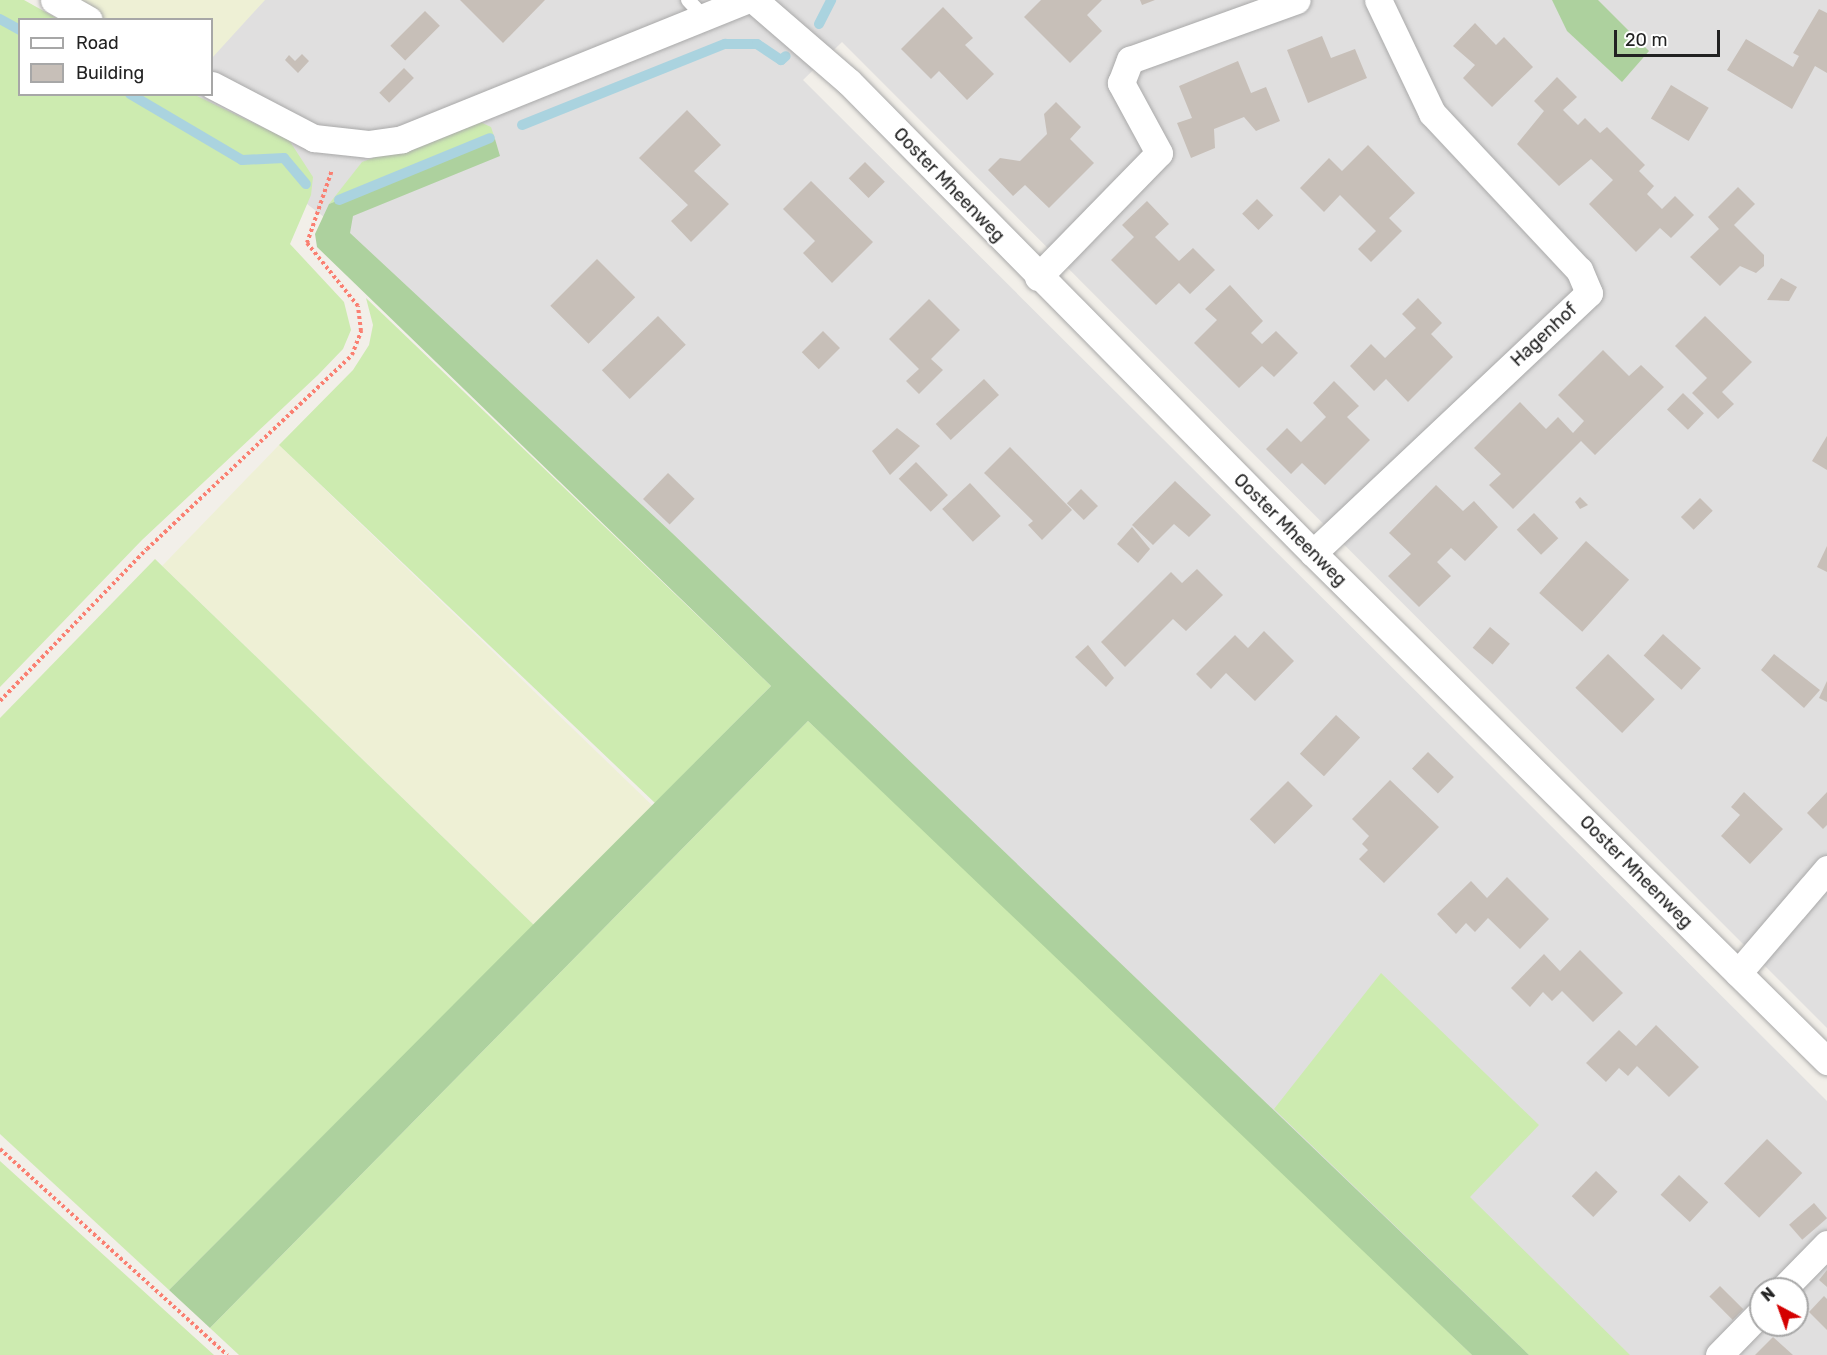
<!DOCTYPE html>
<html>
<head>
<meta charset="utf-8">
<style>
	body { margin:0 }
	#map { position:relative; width:1827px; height:1355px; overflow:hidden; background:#f2efe9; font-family:Rubik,sans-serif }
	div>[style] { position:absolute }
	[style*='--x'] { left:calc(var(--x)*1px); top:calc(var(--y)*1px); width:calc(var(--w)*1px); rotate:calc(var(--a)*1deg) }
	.residential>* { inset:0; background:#e0dfdf }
	.farmland>* { inset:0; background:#eef0d5; transform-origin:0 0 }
	.grass>* { inset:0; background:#cdebb0 }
	.forest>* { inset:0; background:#add19e }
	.stream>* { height:10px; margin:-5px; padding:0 5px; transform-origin:5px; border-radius:5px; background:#aad3df }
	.building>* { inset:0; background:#c7bfb8; transform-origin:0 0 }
	.path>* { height:4px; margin-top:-2px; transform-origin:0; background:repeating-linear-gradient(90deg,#fa8072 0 3px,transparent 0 6px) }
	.roads { filter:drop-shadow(0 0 2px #a9a9a9) drop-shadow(0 0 2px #a9a9a9) }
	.service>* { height:14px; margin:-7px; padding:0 7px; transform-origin:7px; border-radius:7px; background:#fff }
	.minor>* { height:27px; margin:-13.5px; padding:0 13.5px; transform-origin:13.5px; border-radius:13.5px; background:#fff }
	span { translate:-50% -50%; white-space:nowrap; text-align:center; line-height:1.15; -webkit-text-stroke:4.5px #fff; paint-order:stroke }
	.street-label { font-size:18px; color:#222 }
	.legend { position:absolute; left:18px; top:18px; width:195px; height:78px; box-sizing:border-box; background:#fff; border:2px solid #a7a7a7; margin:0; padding:8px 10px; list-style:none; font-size:18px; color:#222 }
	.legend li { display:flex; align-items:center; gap:12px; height:30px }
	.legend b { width:30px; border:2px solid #a7a7a7 }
	.north { position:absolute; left:1749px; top:1277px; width:60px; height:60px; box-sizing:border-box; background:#fff; border:2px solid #a7a7a7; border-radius:50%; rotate:319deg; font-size:16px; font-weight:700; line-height:24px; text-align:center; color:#222 }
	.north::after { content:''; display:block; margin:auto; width:21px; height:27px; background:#d40000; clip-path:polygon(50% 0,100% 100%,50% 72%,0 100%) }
	.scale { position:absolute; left:1614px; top:30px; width:106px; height:27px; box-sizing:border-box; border:3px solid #222; border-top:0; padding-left:8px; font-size:18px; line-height:21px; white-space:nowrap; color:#222; -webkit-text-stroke:4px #fff; paint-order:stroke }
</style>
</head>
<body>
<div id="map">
	<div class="residential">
		<div style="clip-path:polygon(evenodd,250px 0,1827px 0,1827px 1028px,842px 42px,803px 80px,1827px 1101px,1827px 1355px,1506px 1355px,363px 247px,168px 97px,212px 94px,212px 46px,250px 0,1761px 1289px,1797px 1289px,1797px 1325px,1761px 1325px,1761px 1289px)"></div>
	</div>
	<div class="farmland">
		<div style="clip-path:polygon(65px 0,265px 0,212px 58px,212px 20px,101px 19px)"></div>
		<div style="left:279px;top:445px;width:519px;height:168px;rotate:44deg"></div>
	</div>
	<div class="grass">
		<div style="clip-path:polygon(0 0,24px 0,58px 19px,20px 20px,20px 94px,195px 95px,289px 140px,313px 177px,311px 195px,290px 244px,344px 302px,351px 330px,343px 349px,318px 375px,142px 540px,0 687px)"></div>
		<div style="clip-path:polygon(476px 120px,491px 127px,495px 139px,329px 204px,362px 162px)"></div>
		<div style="clip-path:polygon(366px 298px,771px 686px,655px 803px,279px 445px,353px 370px,369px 345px,373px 325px)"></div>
		<div style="clip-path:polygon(155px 559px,534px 925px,169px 1290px,0 1134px,0 718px)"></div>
		<div style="clip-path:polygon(808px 721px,1167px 1060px,1472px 1355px,239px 1355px,210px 1328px)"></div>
		<div style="clip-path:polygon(1381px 973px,1539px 1125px,1470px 1197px,1630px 1355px,1529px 1355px,1274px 1109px)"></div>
		<div style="clip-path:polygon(0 1161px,172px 1317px,214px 1355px,0 1355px)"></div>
	</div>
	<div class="forest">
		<div style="clip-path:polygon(1552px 0,1598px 0,1649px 51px,1622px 82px,1567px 31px)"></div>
		<div style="clip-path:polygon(495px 139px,500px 156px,353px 216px,350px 233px,672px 533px,1529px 1355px,1472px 1355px,808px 721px,210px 1328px,169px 1290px,771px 686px,317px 247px,315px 234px,329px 204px)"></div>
	</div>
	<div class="stream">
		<div style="--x:0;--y:19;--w:23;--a:29"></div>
		<div style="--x:819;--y:24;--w:27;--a:-63"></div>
		<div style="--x:130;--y:94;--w:130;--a:30.5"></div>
		<div style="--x:242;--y:160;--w:42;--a:-2.7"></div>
		<div style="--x:284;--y:158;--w:34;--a:50"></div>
		<div style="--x:522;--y:125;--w:219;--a:-21.8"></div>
		<div style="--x:725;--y:44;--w:32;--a:0"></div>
		<div style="--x:757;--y:44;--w:29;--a:34"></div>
		<div style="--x:781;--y:60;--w:6;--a:-39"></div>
		<div style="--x:339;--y:200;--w:163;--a:-22.3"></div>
	</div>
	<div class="building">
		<div style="clip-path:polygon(460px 0,545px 0,503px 43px)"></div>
		<div style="clip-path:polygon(1041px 0,1102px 0,1087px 15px,1102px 31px,1070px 63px,1024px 17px)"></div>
		<div style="clip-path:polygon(1140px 0,1155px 0,1142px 5px)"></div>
		<div style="clip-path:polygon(943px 7px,973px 38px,965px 45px,994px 74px,967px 100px,939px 71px,931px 79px,901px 49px)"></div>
		<div style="clip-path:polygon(1819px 9px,1827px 13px,1827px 73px,1815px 66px,1792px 109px,1727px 70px,1746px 39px,1793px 67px,1799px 56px,1793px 53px)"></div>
		<div style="left:425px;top:11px;width:21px;height:49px;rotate:45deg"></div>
		<div style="clip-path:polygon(1475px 23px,1496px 45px,1504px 37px,1533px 67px,1492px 107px,1463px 78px,1475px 65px,1453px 46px)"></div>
		<div style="clip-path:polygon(1322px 36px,1331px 58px,1355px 49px,1367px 78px,1308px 103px,1287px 50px)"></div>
		<div style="clip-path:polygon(302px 54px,309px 61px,298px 73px,285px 60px,289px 55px,295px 61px)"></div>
		<div style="clip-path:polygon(1238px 61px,1251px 93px,1266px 87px,1280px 121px,1256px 131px,1244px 117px,1214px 129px,1215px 148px,1191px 158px,1177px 123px,1192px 118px,1179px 86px)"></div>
		<div style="left:404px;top:68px;width:14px;height:35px;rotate:45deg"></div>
		<div style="clip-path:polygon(1557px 77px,1577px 97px,1563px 110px,1578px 125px,1585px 118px,1600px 133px,1607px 127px,1645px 165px,1639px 171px,1654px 186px,1647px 194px,1662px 209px,1675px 196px,1694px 215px,1671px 238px,1660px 228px,1636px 252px,1589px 204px,1613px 180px,1591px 159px,1559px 186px,1517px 144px,1544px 111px,1534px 101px)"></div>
		<div style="left:1671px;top:85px;width:44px;height:39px;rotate:31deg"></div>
		<div style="clip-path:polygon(1056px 102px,1081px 127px,1070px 139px,1094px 163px,1049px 208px,1025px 185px,1013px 196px,988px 170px,1000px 158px,1020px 161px,1047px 134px,1044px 114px)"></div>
		<div style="clip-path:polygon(687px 110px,721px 145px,694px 171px,729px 204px,691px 242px,671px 221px,688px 205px,639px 158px)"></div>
		<div style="clip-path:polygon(1368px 145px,1415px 193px,1389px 218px,1402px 231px,1371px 262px,1358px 249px,1376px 231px,1340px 195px,1324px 212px,1300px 188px,1329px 158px,1342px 171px)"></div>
		<div style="left:865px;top:162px;width:28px;height:23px;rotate:45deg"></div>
		<div style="clip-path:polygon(811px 181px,873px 242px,832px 283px,803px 253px,815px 241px,783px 209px)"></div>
		<div style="clip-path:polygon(1738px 187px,1755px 204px,1734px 225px,1764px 255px,1764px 266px,1756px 273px,1740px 266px,1720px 286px,1690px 257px,1719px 229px,1708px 217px)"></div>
		<div style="left:1257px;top:199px;width:23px;height:21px;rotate:45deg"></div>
		<div style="clip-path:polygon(1147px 201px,1169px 224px,1155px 237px,1179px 261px,1193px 248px,1215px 270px,1190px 294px,1179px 283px,1156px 305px,1111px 260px,1134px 237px,1122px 225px)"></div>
		<div style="left:597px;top:259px;width:54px;height:66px;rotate:45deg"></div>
		<div style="clip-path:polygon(1781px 278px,1797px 287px,1789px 301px,1767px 300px)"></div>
		<div style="clip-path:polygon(1230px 285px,1263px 321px,1251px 333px,1262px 344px,1276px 331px,1298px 353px,1274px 377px,1262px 366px,1239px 388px,1194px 343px,1217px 320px,1205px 309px)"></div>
		<div style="clip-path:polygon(1418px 298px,1442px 323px,1431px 334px,1453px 357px,1408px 402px,1386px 379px,1374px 391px,1350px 366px,1371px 344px,1385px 358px,1416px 328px,1402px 314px)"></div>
		<div style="clip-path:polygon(929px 299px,960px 330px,931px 359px,943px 370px,919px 394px,906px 381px,919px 369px,889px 339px)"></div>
		<div style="left:658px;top:316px;width:40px;height:78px;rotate:46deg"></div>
		<div style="clip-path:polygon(1705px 316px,1752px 362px,1722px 392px,1734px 404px,1718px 419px,1692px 393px,1707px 378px,1675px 346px)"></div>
		<div style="left:823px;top:331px;width:24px;height:30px;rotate:45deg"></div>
		<div style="clip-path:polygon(1603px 350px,1629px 376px,1641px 365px,1664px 387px,1595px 455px,1581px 441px,1513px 509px,1489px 485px,1501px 474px,1474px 448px,1520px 402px,1546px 429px,1558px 417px,1573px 433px,1584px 421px,1558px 395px)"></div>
		<div style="left:984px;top:379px;width:22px;height:66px;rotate:47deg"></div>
		<div style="clip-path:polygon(1334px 381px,1359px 406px,1347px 417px,1370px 440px,1325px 485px,1302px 463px,1291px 474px,1266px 449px,1287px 428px,1301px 442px,1326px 417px,1313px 403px)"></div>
		<div style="left:1683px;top:393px;width:29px;height:23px;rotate:44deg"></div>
		<div style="clip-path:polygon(897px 428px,920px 446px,890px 475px,872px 451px)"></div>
		<div style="clip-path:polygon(1827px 436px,1827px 470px,1812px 461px)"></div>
		<div style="clip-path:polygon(1010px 447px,1072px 510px,1042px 540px,1028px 525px,1033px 521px,984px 473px)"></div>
		<div style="left:916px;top:462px;width:46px;height:24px;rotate:46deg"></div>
		<div style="left:668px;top:473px;width:37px;height:36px;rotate:44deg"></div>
		<div style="clip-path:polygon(1175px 481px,1211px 515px,1189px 537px,1174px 524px,1153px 545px,1132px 525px)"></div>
		<div style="left:970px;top:483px;width:45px;height:38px;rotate:47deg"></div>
		<div style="clip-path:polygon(1436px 485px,1463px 511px,1474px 501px,1498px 527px,1465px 561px,1451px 548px,1437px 562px,1451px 576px,1419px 607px,1388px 576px,1411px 554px,1389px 533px)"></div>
		<div style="left:1081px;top:489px;width:24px;height:20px;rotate:45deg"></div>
		<div style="clip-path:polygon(1580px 497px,1588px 505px,1580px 509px,1575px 502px)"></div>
		<div style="left:1700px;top:498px;width:18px;height:27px;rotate:45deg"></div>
		<div style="left:1534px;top:513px;width:35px;height:24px;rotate:46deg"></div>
		<div style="clip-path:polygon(1132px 527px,1150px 549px,1138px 563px,1117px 544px)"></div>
		<div style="left:1586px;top:541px;width:58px;height:70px;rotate:42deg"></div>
		<div style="clip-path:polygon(1827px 546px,1827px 572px,1817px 567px)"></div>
		<div style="clip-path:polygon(1197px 569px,1223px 595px,1186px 631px,1173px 619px,1125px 667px,1101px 642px,1171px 572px,1182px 583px)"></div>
		<div style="left:1490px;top:627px;width:26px;height:27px;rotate:40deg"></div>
		<div style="clip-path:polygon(1264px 631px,1294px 661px,1255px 701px,1226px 673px,1211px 689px,1196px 674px,1235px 635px,1248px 648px)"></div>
		<div style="left:1663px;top:634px;width:51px;height:29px;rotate:42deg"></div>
		<div style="clip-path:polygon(1088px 645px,1114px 678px,1106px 687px,1075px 657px)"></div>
		<div style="left:1608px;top:654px;width:65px;height:47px;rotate:44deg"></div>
		<div style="clip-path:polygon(1774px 654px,1820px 690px,1804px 708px,1761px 670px)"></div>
		<div style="clip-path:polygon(1827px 681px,1827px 702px,1819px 698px)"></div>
		<div style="left:1336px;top:715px;width:33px;height:53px;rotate:43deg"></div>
		<div style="left:1428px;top:752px;width:36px;height:23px;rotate:44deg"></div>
		<div style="clip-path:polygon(1390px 780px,1439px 827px,1384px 883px,1359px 859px,1368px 850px,1362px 844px,1369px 836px,1352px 819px)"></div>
		<div style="left:1288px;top:781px;width:35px;height:54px;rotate:45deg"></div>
		<div style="clip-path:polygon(1744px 792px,1783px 829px,1750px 864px,1721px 836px,1740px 815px,1731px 807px)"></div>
		<div style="clip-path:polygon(1827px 792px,1827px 825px,1823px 829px,1807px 813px)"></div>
		<div style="clip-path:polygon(1507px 877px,1549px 919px,1520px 949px,1488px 918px,1475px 932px,1466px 923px,1456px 934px,1437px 914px,1471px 881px,1487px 898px)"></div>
		<div style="clip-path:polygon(1580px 950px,1623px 993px,1593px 1022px,1562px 991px,1552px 1001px,1543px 992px,1530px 1007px,1511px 988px,1544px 954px,1560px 971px)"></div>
		<div style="clip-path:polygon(1656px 1025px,1699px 1067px,1669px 1097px,1637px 1066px,1628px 1076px,1619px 1068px,1606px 1082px,1586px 1063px,1619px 1030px,1636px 1046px)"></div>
		<div style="left:1767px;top:1139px;width:49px;height:62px;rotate:44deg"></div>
		<div style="left:1596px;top:1171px;width:30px;height:35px;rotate:44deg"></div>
		<div style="left:1679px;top:1175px;width:40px;height:27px;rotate:43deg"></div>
		<div style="left:1814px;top:1203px;width:20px;height:33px;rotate:49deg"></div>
		<div style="clip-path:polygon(1827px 1270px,1827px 1287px,1819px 1280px)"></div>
		<div style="left:1720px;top:1286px;width:33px;height:15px;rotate:45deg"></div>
		<div style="clip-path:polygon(1824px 1296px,1827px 1299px,1827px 1330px,1809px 1312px)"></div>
		<div style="clip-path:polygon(1773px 1337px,1793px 1355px,1755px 1355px)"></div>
	</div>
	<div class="path">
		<div style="--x:0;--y:701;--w:211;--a:-46"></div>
		<div style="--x:147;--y:549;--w:282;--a:-43.4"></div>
		<div style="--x:352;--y:355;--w:26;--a:-69"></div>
		<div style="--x:361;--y:331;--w:25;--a:-97"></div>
		<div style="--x:358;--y:306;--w:81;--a:-129"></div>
		<div style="--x:307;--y:243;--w:77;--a:-71.1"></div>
		<div style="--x:0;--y:1149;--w:307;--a:42.2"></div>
	</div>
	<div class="roads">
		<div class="service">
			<div style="--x:688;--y:0;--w:25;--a:47"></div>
		</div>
		<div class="minor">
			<div style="--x:54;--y:0;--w:40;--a:29.7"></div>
			<div style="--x:754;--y:0;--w:125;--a:40.8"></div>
			<div style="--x:849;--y:82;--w:661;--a:45.43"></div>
			<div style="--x:1313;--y:553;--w:723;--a:44.66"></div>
			<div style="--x:212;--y:85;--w:115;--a:27.5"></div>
			<div style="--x:314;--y:138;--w:54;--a:6.3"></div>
			<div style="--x:368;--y:144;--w:34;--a:-8"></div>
			<div style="--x:402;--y:139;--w:371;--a:-22"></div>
			<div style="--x:1038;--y:277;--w:173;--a:-45.7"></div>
			<div style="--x:1159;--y:153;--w:80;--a:-118.5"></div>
			<div style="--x:1121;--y:83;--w:25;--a:-69"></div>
			<div style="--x:1130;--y:60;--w:177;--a:-19.8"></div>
			<div style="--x:1313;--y:553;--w:379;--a:-43.3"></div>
			<div style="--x:1589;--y:293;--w:25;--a:-113"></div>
			<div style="--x:1579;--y:270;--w:215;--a:-133.1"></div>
			<div style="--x:1432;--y:113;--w:125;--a:-115.5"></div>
			<div style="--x:1738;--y:973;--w:137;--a:-49.4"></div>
			<div style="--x:1783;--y:1289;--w:63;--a:-45.6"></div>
			<div style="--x:1719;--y:1355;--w:60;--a:-45.7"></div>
		</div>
	</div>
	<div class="street-label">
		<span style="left:949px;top:185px;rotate:46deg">Ooster Mheenweg</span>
		<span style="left:1544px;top:335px;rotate:-43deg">Hagenhof</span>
		<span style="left:1290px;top:530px;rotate:45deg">Ooster Mheenweg</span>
		<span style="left:1636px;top:872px;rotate:45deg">Ooster Mheenweg</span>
	</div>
	<ul class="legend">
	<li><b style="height:8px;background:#fff"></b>Road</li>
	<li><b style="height:16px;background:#c7bfb8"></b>Building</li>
	</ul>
	<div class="north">N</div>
	<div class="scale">20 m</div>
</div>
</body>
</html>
